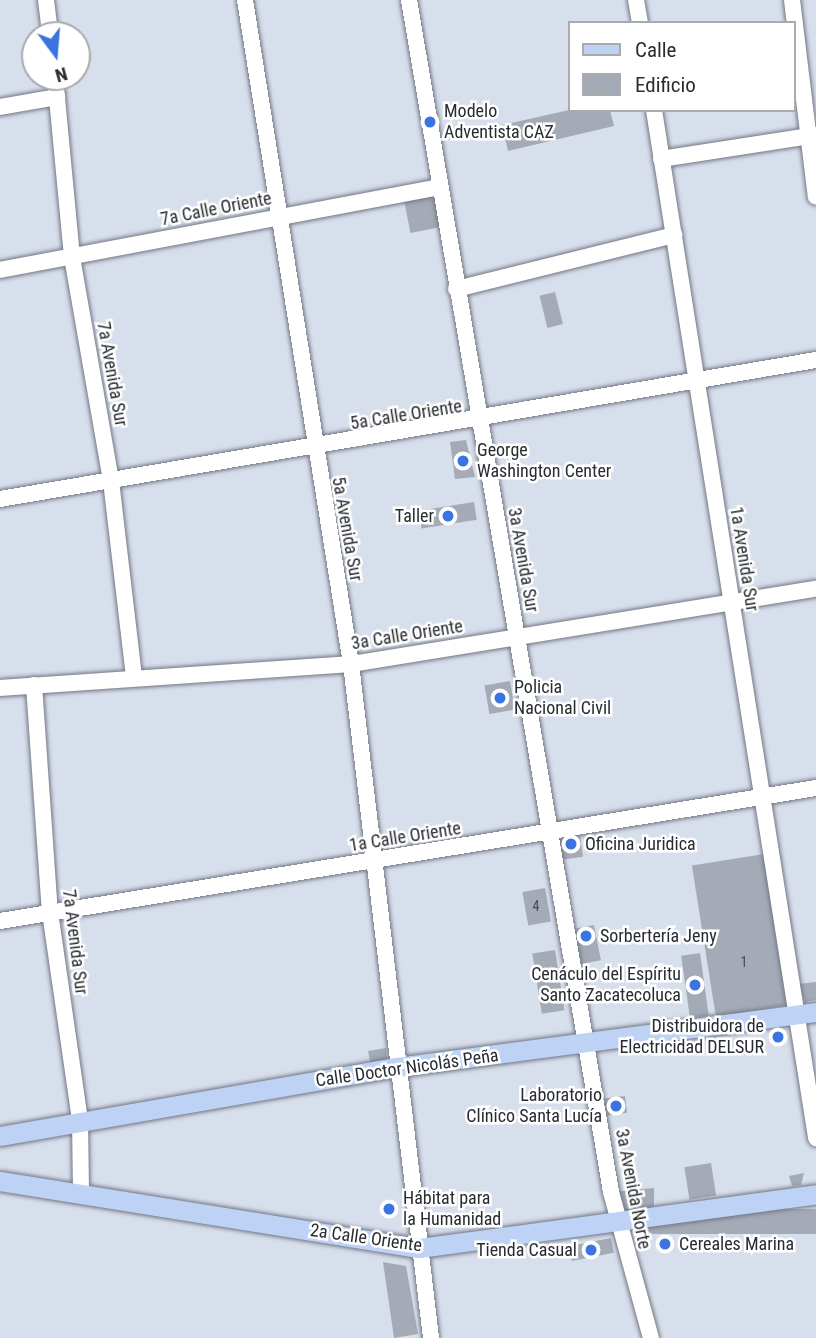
<!DOCTYPE html>
<html>
<head>
<meta charset="utf-8">
<style>
	body { margin:0 }
	#map { position:relative; width:816px; height:1338px; overflow:hidden; background:#d8dfec; font-family:"Roboto Condensed",sans-serif }
	div>[style] { position:absolute }
	[style*='--x'] { left:calc(var(--x)*1px); top:calc(var(--y)*1px); width:calc(var(--w)*1px); rotate:calc(var(--a)*1deg) }
	.building>* { inset:0; background:#a4abb7; transform-origin:0 0 }
	.roads { filter:drop-shadow(0 0 2px #717783) drop-shadow(0 0 2px #717783) }
	.minor>* { height:16px; margin:-8px; padding:0 8px; transform-origin:8px; border-radius:8px; background:#fff }
	.major>* { height:19px; margin:-9.5px; padding:0 9.5px; transform-origin:9.5px; border-radius:9.5px; background:#bed2f6 }
	.dots>* { width:19px; height:19px; translate:-50% -50%; box-sizing:border-box; border:4px solid #fff; border-radius:50% }
	span { translate:-50% -50%; white-space:nowrap; text-align:center; line-height:1.15; -webkit-text-stroke:5px #fff; paint-order:stroke }
	.number-label { font-size:14px; color:#474b52 }
	.number-label span { -webkit-text-stroke-width:0 }
	.poi-label { font-size:18px; color:#282b30 }
	.left { translate:0 -50%; text-align:left }
	.right { translate:-100% -50%; text-align:right }
	.street-label { font-size:18px; color:#282b30 }
	.legend { position:absolute; left:568px; top:21px; width:228px; height:91px; box-sizing:border-box; background:#fff; border:2px solid #a9aaac; margin:0; padding:9px 12px; list-style:none; font-size:21px; color:#282b30 }
	.legend li { display:flex; align-items:center; gap:14px; height:35px }
	.legend b { width:35px; border:2px solid #a9aaac }
	.north { position:absolute; left:21px; top:21px; width:70px; height:70px; box-sizing:border-box; background:#fff; border:2px solid #a9aaac; border-radius:50%; rotate:164deg; font-size:19px; font-weight:700; line-height:28px; text-align:center; color:#282b30 }
	.north::after { content:''; display:block; margin:auto; width:24px; height:32px; background:#3b73e2; clip-path:polygon(50% 0,100% 100%,50% 72%,0 100%) }
</style>
</head>
<body>
<div id="map">
	<div class="building">
		<div style="clip-path:polygon(569px 110px,610px 110px,614px 126px,508px 151px,502px 125px)"></div>
		<div style="left:433px;top:192px;width:36px;height:30px;rotate:79deg"></div>
		<div style="left:555px;top:292px;width:33px;height:16px;rotate:76deg"></div>
		<div style="clip-path:polygon(466px 440px,475px 477px,455px 479px,450px 442px)"></div>
		<div style="left:474px;top:502px;width:18px;height:56px;rotate:81deg"></div>
		<div style="left:510px;top:681px;width:29px;height:26px;rotate:80deg"></div>
		<div style="left:579px;top:828px;width:29px;height:21px;rotate:82deg"></div>
		<div style="left:764px;top:854px;width:153px;height:73px;rotate:81deg"></div>
		<div style="left:545px;top:888px;width:34px;height:23px;rotate:80deg"></div>
		<div style="left:594px;top:925px;width:36px;height:20px;rotate:79deg"></div>
		<div style="left:555px;top:950px;width:61px;height:23px;rotate:81deg"></div>
		<div style="left:700px;top:953px;width:63px;height:19px;rotate:82deg"></div>
		<div style="clip-path:polygon(816px 982px,816px 1000px,805px 1002px,798px 984px)"></div>
		<div style="clip-path:polygon(386px 1048px,387px 1059px,371px 1066px,368px 1051px)"></div>
		<div style="left:625px;top:1096px;width:17px;height:21px;rotate:83deg"></div>
		<div style="left:711px;top:1163px;width:33px;height:27px;rotate:81deg"></div>
		<div style="clip-path:polygon(804px 1173px,801px 1185px,792px 1186px,789px 1176px)"></div>
		<div style="clip-path:polygon(654px 1188px,654px 1209px,622px 1211px,612px 1192px)"></div>
		<div style="left:816px;top:1209px;width:25px;height:181px;rotate:90deg"></div>
		<div style="left:611px;top:1238px;width:15px;height:43px;rotate:79deg"></div>
		<div style="clip-path:polygon(383px 1262px,406px 1266px,418px 1334px,394px 1338px)"></div>
	</div>
	<div class="roads">
		<div class="minor">
			<div style="--x:46;--y:0;--w:35;--a:83"></div>
			<div style="--x:245;--y:0;--w:672;--a:80.93"></div>
			<div style="--x:351;--y:664;--w:679;--a:83.23"></div>
			<div style="--x:409;--y:0;--w:1209;--a:80.38"></div>
			<div style="--x:611;--y:1192;--w:151;--a:74.7"></div>
			<div style="--x:636;--y:0;--w:23;--a:80"></div>
			<div style="--x:792;--y:0;--w:198;--a:83.1"></div>
			<div style="--x:55;--y:77;--w:181;--a:84.6"></div>
			<div style="--x:72;--y:257;--w:227;--a:80.1"></div>
			<div style="--x:111;--y:481;--w:196;--a:83.3"></div>
			<div style="--x:0;--y:107;--w:58;--a:-10"></div>
			<div style="--x:654;--y:110;--w:1041;--a:81.04"></div>
			<div style="--x:661;--y:159;--w:157;--a:-8.8"></div>
			<div style="--x:0;--y:270;--w:447;--a:-10.7"></div>
			<div style="--x:456;--y:289;--w:225;--a:-13.9"></div>
			<div style="--x:0;--y:499;--w:828;--a:-9.67"></div>
			<div style="--x:34;--y:685;--w:228;--a:86"></div>
			<div style="--x:50;--y:912;--w:210;--a:81.8"></div>
			<div style="--x:80;--y:1120;--w:71;--a:89.2"></div>
			<div style="--x:0;--y:688;--w:352;--a:-3.9"></div>
			<div style="--x:351;--y:664;--w:471;--a:-9.2"></div>
			<div style="--x:0;--y:921;--w:827;--a:-9.26"></div>
		</div>
		<div class="major">
			<div style="--x:0;--y:1136;--w:403;--a:-9.9"></div>
			<div style="--x:397;--y:1067;--w:423;--a:-7.5"></div>
			<div style="--x:0;--y:1181;--w:424;--a:9.1"></div>
			<div style="--x:419;--y:1248;--w:401;--a:-7.7"></div>
		</div>
	</div>
	<div class="dots">
		<div style="left:430px;top:122px;background:#3b73e2"></div>
		<div style="left:463px;top:461px;background:#3b73e2"></div>
		<div style="left:448px;top:516px;background:#3b73e2"></div>
		<div style="left:500px;top:698px;background:#3b73e2"></div>
		<div style="left:571px;top:844px;background:#3b73e2"></div>
		<div style="left:586px;top:936px;background:#3b73e2"></div>
		<div style="left:695px;top:985px;background:#3b73e2"></div>
		<div style="left:778px;top:1037px;background:#3b73e2"></div>
		<div style="left:616px;top:1106px;background:#3b73e2"></div>
		<div style="left:389px;top:1209px;background:#3b73e2"></div>
		<div style="left:665px;top:1244px;background:#3b73e2"></div>
		<div style="left:591px;top:1250px;background:#3b73e2"></div>
	</div>
	<div class="number-label">
		<span style="left:536px;top:906px">4</span>
		<span style="left:744px;top:962px">1</span>
	</div>
	<div class="poi-label">
		<span class="left" style="left:444px;top:122px">Modelo<br>Adventista CAZ</span>
		<span class="left" style="left:477px;top:461px">George<br>Washington Center</span>
		<span class="right" style="left:434px;top:516px">Taller</span>
		<span class="left" style="left:514px;top:698px">Policia<br>Nacional Civil</span>
		<span class="left" style="left:585px;top:844px">Oficina Juridica</span>
		<span class="left" style="left:600px;top:936px">Sorbertería Jeny</span>
		<span class="right" style="left:681px;top:985px">Cenáculo del Espíritu<br>Santo Zacatecoluca</span>
		<span class="right" style="left:764px;top:1037px">Distribuidora de<br>Electricidad DELSUR</span>
		<span class="right" style="left:602px;top:1106px">Laboratorio<br>Clínico Santa Lucía</span>
		<span class="left" style="left:403px;top:1209px">Hábitat para<br>la Humanidad</span>
		<span class="left" style="left:679px;top:1244px">Cereales Marina</span>
		<span class="right" style="left:577px;top:1250px">Tienda Casual</span>
	</div>
	<div class="street-label">
		<span style="left:216px;top:209px;rotate:-11deg">7a Calle Oriente</span>
		<span style="left:112px;top:374px;rotate:80deg">7a Avenida Sur</span>
		<span style="left:406px;top:415px;rotate:-9deg">5a Calle Oriente</span>
		<span style="left:347px;top:529px;rotate:80deg">5a Avenida Sur</span>
		<span style="left:744px;top:559px;rotate:81deg">1a Avenida Sur</span>
		<span style="left:523px;top:560px;rotate:80deg">3a Avenida Sur</span>
		<span style="left:407px;top:635px;rotate:-9deg">3a Calle Oriente</span>
		<span style="left:405px;top:837px;rotate:-9deg">1a Calle Oriente</span>
		<span style="left:75px;top:942px;rotate:83deg">7a Avenida Sur</span>
		<span style="left:407px;top:1068px;rotate:-8deg">Calle Doctor Nicolás Peña</span>
		<span style="left:633px;top:1189px;rotate:79deg">3a Avenida Norte</span>
		<span style="left:366px;top:1238px;rotate:8deg">2a Calle Oriente</span>
	</div>
	<ul class="legend">
	<li><b style="height:9px;background:#bed2f6"></b>Calle</li>
	<li><b style="height:19px;background:#a4abb7"></b>Edificio</li>
	</ul>
	<div class="north">N</div>
</div>
</body>
</html>
